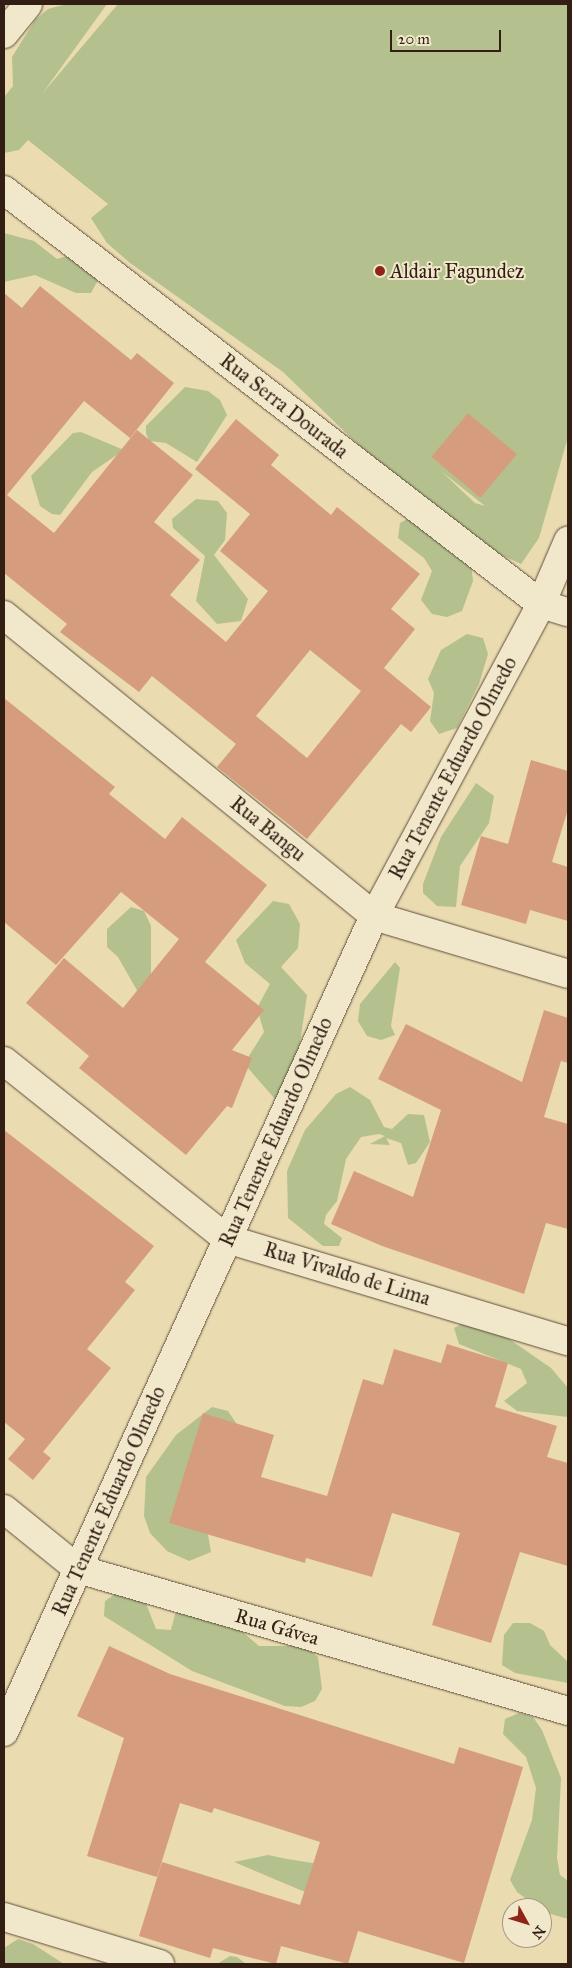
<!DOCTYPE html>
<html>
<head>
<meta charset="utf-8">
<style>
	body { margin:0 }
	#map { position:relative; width:572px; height:1968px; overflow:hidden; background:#eadbb1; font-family:"IM FELL Great Primer",serif }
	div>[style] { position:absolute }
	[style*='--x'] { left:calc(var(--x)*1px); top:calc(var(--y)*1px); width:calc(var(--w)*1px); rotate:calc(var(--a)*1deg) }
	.green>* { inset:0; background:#b4c18e }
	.building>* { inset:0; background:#d59d7e; transform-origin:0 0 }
	.roads { filter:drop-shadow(0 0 1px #604d3a) drop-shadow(0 0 1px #604d3a) }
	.street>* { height:28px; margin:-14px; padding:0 14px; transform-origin:14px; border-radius:14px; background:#f1e8cc }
	.dots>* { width:14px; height:14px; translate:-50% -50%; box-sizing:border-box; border:2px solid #f1e8cc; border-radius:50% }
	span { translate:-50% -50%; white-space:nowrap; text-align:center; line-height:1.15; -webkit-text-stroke:4px #f1e8cc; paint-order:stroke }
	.poi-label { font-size:20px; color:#321e13 }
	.left { translate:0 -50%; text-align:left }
	.street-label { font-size:20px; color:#321e13 }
	.frame { position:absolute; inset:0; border:5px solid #321e13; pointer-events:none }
	.north { position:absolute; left:502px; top:1898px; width:50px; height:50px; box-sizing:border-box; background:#f1e8cc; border:1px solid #a59782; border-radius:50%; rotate:129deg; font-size:14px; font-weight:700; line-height:20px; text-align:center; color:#321e13 }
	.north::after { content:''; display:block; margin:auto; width:18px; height:22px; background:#8f2418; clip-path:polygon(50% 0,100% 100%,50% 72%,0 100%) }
	.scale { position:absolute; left:390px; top:30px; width:111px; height:22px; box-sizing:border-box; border:2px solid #321e13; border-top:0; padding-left:6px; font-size:15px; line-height:18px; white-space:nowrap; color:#321e13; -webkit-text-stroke:4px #f1e8cc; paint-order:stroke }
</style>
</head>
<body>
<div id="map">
	<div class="green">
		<div style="clip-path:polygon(evenodd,67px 4px,107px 4px,42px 94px,118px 4px,568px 4px,568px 437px,539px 538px,521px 564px,493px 551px,372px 458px,283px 372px,130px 263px,107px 243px,91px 218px,108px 204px,28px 140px,19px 150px,4px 153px,4px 97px,13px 86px,12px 57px,35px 20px,48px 9px,67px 4px,441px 471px,485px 506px,475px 503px,441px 471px)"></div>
		<div style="clip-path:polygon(4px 233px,34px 241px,57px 259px,73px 254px,97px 269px,98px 280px,91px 293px,76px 293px,35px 275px,4px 282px)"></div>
		<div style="clip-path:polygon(185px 387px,208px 391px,220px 400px,227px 415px,197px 462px,166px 443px,149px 441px,146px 433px,146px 426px)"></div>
		<div style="clip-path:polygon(81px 432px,124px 450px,92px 472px,60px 515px,52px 514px,40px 506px,31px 476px,73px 433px)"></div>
		<div style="clip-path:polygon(196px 499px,218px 501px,227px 513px,225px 540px,214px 555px,248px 599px,241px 621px,217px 624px,196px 601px,205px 556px,173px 528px,172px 519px)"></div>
		<div style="clip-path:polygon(413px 516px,471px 564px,473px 581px,462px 611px,447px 617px,432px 614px,421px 600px,432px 571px,424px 558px,398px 538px,400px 523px)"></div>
		<div style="clip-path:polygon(467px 634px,483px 638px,488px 654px,479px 684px,457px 728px,439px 734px,430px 721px,434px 693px,428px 679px,441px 650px)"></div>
		<div style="clip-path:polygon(476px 783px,494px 796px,489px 823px,460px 866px,456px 907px,437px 906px,423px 893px,423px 884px,441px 837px)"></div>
		<div style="clip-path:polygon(273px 901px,289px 904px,300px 924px,298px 948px,281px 967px,307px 995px,299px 1050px,283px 1095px,275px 1099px,248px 1068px,247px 1059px,264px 1032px,257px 1008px,270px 984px,245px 963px,236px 940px)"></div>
		<div style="clip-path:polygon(131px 907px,144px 911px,151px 926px,151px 975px,143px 1001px,118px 957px,107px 947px,107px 929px)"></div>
		<div style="clip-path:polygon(395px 962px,400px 968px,391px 1026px,395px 1035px,381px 1040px,367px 1036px,358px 1021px,360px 1004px)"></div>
		<div style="clip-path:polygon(350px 1087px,370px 1100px,384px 1127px,392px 1129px,408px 1114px,424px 1115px,430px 1142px,416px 1163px,408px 1165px,401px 1143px,386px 1138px,390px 1145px,370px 1144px,385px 1136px,379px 1134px,361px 1137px,346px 1159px,337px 1201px,326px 1215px,324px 1224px,342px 1238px,339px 1246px,323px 1246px,288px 1218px,287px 1171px,305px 1130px,336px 1094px)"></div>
		<div style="clip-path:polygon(469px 1320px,499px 1332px,551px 1368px,568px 1388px,568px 1417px,517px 1411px,504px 1401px,527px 1383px,521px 1369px,459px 1344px,454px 1328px)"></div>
		<div style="clip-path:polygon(212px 1407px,228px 1411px,238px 1426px,207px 1529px,211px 1552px,189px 1561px,167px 1551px,150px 1533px,144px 1516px,146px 1477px,176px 1435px)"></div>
		<div style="clip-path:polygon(118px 1592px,145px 1601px,156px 1629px,171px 1630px,175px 1614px,188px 1605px,222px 1614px,259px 1646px,305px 1646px,318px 1657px,322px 1689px,315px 1701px,301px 1707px,285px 1706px,192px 1671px,104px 1616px,105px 1601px)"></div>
		<div style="clip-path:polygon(513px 1623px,530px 1623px,544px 1631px,550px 1645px,568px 1662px,568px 1683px,515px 1673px,502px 1665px,504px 1635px)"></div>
		<div style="clip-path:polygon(519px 1713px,533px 1717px,542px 1730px,561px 1778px,557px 1858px,560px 1875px,568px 1881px,568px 1919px,544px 1912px,517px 1892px,510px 1880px,532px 1820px,536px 1788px,526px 1757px,503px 1734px,505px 1719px)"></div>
		<div style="clip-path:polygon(268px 1855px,287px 1859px,319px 1864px,305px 1892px,234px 1862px)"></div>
		<div style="clip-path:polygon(18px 1939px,33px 1944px,64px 1964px,4px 1964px,4px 1948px)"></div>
		<div style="clip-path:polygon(230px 1956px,237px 1957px,246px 1964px,217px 1964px)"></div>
	</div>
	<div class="building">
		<div style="clip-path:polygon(evenodd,40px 286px,131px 360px,137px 353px,174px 383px,130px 438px,84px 401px,7px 495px,54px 533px,137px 430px,193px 475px,154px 522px,200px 560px,170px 595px,226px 642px,268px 591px,220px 551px,250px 514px,195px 469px,236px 419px,279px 455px,271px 465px,331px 515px,337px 507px,420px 574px,391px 609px,415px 629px,384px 668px,431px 707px,411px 732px,401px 724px,307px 839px,217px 767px,236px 744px,152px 676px,139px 692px,60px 632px,67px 624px,4px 573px,4px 293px,22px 308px,40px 286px,310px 650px,361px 691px,307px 758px,256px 716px,310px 650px)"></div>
		<div style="left:468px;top:413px;width:64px;height:57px;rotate:40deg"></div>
		<div style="clip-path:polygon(4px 698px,115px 787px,109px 794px,165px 839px,182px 817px,267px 885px,205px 962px,264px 1010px,232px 1050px,252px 1058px,232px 1108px,227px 1106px,186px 1155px,79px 1068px,89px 1056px,26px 1003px,64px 958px,123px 1008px,179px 939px,121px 892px,56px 965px,4px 922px)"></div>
		<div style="clip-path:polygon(531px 760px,568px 771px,568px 809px,552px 862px,568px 867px,568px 921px,530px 910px,526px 924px,461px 905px,481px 836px,508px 844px)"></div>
		<div style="clip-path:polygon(544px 1010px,568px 1018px,568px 1063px,561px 1061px,544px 1117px,568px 1124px,568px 1229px,546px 1223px,524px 1294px,382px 1246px,331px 1224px,354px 1171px,413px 1197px,441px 1110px,378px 1079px,406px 1024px,522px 1082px)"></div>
		<div style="clip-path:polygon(4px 1130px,154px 1246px,125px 1282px,135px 1290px,87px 1349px,111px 1368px,43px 1452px,51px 1458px,33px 1480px,8px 1459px,25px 1439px,4px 1422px)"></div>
		<div style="clip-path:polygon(447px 1344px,508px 1363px,495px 1407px,557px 1426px,547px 1457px,568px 1463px,568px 1566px,520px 1552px,491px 1643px,432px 1625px,460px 1533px,392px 1513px,372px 1577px,306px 1558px,305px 1563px,169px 1523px,203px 1413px,274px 1435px,261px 1477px,327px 1496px,363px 1379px,383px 1385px,394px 1349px,441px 1363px)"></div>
		<div style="clip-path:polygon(109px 1646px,170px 1674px,454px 1764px,459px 1747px,523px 1767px,464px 1963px,358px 1931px,348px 1964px,281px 1946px,276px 1964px,213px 1948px,210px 1958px,139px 1936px,162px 1862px,300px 1905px,320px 1842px,214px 1808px,212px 1813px,180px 1803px,157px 1877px,87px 1856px,124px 1738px,77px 1716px)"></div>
	</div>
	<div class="roads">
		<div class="street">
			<div style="--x:4;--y:34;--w:38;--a:-51"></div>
			<div style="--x:4;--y:190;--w:678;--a:37.63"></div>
			<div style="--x:541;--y:604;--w:28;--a:17"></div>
			<div style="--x:4;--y:615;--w:477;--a:39.1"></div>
			<div style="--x:374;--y:916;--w:202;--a:16.6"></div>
			<div style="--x:4;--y:1061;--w:285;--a:38.6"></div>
			<div style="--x:227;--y:1239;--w:356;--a:16.7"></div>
			<div style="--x:4;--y:1509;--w:95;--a:39"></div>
			<div style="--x:78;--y:1569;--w:510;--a:16.16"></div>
			<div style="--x:4;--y:1732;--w:896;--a:-65.61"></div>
			<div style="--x:374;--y:916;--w:354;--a:-61.8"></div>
			<div style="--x:541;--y:604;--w:69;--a:-66.8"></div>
			<div style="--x:4;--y:1917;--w:163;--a:16.8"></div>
		</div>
	</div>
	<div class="dots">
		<div style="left:380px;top:271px;background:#8f2418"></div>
	</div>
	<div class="poi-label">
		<span class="left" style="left:390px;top:271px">Aldair Fagundez</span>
	</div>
	<div class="street-label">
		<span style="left:284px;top:406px;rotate:38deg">Rua Serra Dourada</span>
		<span style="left:453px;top:768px;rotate:-62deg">Rua Tenente Eduardo Olmedo</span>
		<span style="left:268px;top:829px;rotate:39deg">Rua Bangu</span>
		<span style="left:276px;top:1132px;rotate:-66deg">Rua Tenente Eduardo Olmedo</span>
		<span style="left:347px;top:1274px;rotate:17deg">Rua Vivaldo de Lima</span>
		<span style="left:109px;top:1501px;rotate:-66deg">Rua Tenente Eduardo Olmedo</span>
		<span style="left:277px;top:1627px;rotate:16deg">Rua Gávea</span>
	</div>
	<div class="frame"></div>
	<div class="north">N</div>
	<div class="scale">20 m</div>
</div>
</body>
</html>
